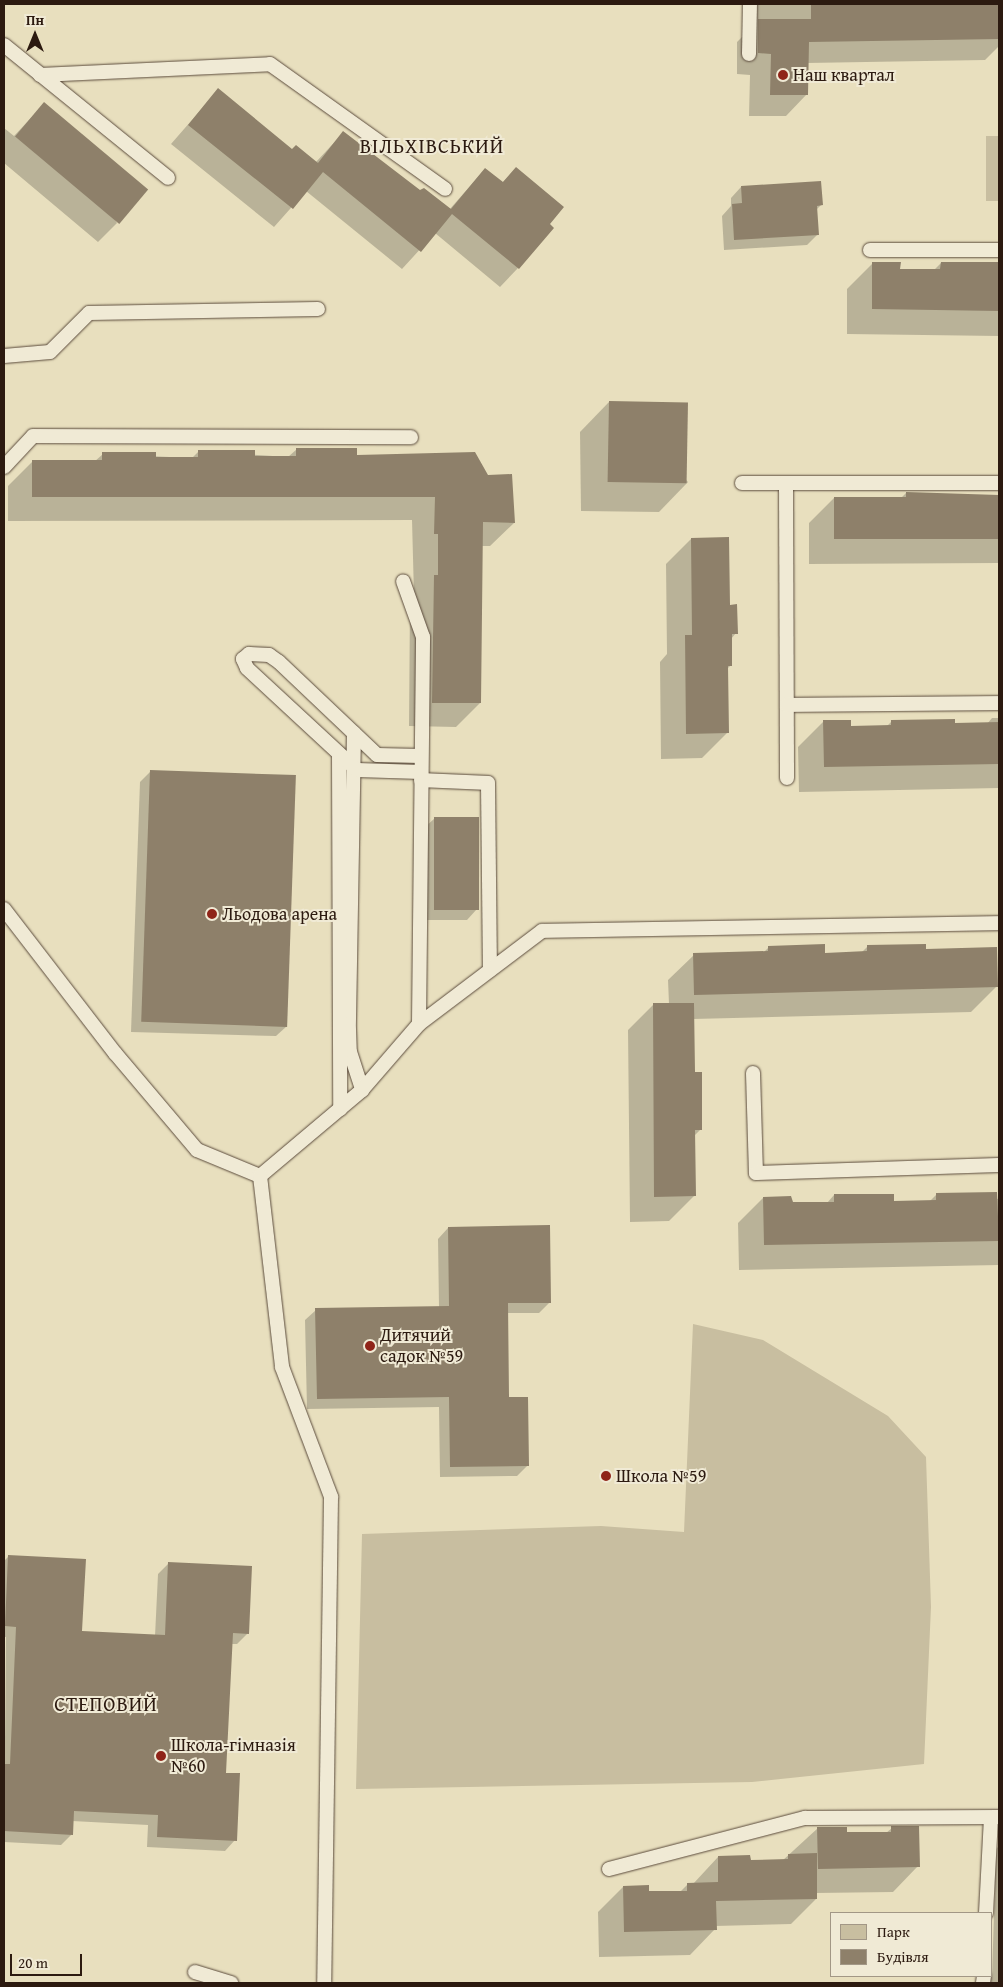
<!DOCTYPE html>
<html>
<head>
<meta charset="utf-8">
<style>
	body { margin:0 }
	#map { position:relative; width:1003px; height:1987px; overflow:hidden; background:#e8dfbe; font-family:"Gentium Book Plus",serif }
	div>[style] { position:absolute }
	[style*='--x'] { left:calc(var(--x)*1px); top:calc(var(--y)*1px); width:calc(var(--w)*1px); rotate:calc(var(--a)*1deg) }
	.green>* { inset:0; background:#c8bea0; transform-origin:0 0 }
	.shadow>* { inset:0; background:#0003 }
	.building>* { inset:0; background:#8e806a; transform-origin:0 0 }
	.roads { filter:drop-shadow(0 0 1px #5b4b3c) drop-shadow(0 0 1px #5b4b3c) }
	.lane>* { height:14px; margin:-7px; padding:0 7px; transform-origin:7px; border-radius:7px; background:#f0ead5 }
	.dots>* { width:14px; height:14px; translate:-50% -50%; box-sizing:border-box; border:2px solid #f0ead5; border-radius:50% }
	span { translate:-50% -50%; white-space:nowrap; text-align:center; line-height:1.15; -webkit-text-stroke:4px #f0ead5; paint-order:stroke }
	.poi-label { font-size:18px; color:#2c1a10 }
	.left { translate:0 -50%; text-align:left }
	.quarter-label { font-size:20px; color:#2c1a10; letter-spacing:1px }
	.frame { position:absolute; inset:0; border:5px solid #2c1a10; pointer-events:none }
	.legend { position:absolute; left:830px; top:1912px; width:162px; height:65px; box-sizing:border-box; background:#f0ead5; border:1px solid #a29786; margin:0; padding:6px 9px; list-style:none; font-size:15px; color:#2c1a10 }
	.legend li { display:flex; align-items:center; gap:10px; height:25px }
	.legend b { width:25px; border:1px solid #a29786 }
	.north { position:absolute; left:10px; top:10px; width:50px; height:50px; -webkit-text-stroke:4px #f0ead5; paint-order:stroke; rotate:0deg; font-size:14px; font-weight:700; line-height:20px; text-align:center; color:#2c1a10 }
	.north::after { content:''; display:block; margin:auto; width:18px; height:22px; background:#2c1a10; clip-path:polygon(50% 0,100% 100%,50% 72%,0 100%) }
	.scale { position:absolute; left:10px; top:1954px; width:72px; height:22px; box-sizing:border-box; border:2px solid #2c1a10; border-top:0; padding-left:6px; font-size:15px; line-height:18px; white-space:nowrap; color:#2c1a10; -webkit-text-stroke:4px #f0ead5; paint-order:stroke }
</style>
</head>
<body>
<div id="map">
	<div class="green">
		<div style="left:986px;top:136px;width:13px;height:65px"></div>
		<div style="clip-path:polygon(693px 1324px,763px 1340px,888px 1416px,926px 1457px,931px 1607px,924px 1764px,752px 1782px,356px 1789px,362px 1534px,601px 1526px,684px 1532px)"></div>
	</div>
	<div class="shadow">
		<div style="clip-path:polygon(750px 4px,999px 4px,999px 46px,985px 60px,807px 63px,807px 94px,786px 116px,749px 116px,750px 75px,737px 74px,737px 42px,750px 29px)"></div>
		<div style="clip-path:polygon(218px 90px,292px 150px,316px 162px,343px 133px,420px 192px,449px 210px,485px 169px,502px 183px,516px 168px,548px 224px,518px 268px,500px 287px,435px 233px,402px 269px,306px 191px,274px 227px,171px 144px)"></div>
		<div style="clip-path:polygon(44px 104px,117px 223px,98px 242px,4px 163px,4px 128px,14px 136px)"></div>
		<div style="clip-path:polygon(741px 187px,821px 205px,816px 210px,818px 234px,807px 245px,724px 250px,722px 216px,731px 206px,731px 198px)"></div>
		<div style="clip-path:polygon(873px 263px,899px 270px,934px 270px,941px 263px,999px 271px,999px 336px,847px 334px,847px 289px)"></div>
		<div style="clip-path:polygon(609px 402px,688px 482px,659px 512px,581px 511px,580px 432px)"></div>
		<div style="clip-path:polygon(297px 449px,355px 456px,514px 523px,490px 546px,481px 546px,480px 703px,456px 727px,409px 726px,410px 600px,414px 596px,412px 520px,8px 521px,8px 486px,32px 462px,94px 462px,103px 454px,192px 458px,199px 451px,288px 457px)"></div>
		<div style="clip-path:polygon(906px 493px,999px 496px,999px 563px,809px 564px,809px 523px,834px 498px,901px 498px)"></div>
		<div style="clip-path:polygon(691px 539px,729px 606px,736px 633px,731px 639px,731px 665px,726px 670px,727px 733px,702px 758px,661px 759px,660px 662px,667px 654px,666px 564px)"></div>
		<div style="clip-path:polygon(992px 718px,999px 718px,999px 788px,799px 792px,798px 747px,824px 721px,850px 727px,887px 726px,892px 721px,987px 724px)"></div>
		<div style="clip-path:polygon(151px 771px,287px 1026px,276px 1036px,131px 1032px,140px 782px)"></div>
		<div style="clip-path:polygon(435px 818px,477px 909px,467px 920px,424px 920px,424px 828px)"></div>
		<div style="clip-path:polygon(769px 947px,824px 954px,861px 953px,867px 947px,925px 950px,997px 986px,971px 1012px,693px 1019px,693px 1074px,701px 1129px,694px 1136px,694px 1196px,669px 1221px,630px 1222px,628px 1030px,654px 1004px,669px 1004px,668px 980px,694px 955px,763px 953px)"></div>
		<div style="clip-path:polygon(937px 1194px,999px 1199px,999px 1265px,739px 1270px,738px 1223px,763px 1198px,792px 1204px,827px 1203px,834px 1195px,893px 1202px,929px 1202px)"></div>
		<div style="clip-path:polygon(448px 1228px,550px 1302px,539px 1313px,507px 1313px,508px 1398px,528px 1465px,517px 1476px,440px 1477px,439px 1407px,307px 1409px,305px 1320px,316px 1310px,439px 1307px,438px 1239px)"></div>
		<div style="clip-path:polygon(9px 1556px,81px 1632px,155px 1636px,158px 1574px,169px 1563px,248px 1633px,237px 1644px,231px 1644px,225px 1774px,235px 1840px,225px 1851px,147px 1847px,148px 1825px,72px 1821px,72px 1834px,61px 1845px,4px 1842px,6px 1637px,4px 1637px,4px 1561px)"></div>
		<div style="clip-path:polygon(818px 1828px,846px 1834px,886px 1833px,892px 1828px,918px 1866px,893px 1892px,816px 1893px,816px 1899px,791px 1924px,715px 1926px,715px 1929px,690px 1955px,599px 1957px,598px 1912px,623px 1887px,648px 1893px,680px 1892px,688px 1884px,693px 1884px,718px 1857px,750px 1861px,782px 1861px)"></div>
		<div style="clip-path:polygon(999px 1846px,999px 1983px,986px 1983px,980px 1976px,992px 1976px,995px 1883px,987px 1883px,987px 1858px)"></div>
	</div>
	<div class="building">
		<div style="clip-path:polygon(811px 4px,999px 4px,999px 39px,809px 42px,808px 95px,770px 95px,771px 54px,758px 53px,758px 19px,811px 19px)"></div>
		<div style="clip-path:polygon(218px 88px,292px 149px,296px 145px,318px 163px,343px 131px,420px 190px,424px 188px,451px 209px,485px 168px,503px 182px,516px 167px,564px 207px,550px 224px,554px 228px,519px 269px,452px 214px,421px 252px,323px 172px,293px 209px,188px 125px)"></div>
		<div style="left:44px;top:102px;width:136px;height:45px;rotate:40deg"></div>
		<div style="clip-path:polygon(821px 181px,823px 205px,817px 206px,819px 235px,734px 240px,732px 204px,742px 203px,741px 186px)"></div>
		<div style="clip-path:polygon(872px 262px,901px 262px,900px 269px,940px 269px,941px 262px,998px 262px,999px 311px,872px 309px)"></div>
		<div style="left:609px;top:401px;width:79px;height:81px;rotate:1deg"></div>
		<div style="clip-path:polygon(296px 448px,357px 448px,357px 455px,475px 452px,488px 475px,512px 474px,515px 523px,483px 522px,481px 703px,432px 703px,434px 575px,438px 575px,438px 534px,434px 534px,435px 497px,32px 497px,32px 460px,102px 460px,102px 452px,156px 452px,156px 457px,198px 457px,198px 450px,255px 450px,255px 456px,296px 456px)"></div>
		<div style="clip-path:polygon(906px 492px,999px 495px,999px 539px,834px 539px,834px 497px,906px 497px)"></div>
		<div style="clip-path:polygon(729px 537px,730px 605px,737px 604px,738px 634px,732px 634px,732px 666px,728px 666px,729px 733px,686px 734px,685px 635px,692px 635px,691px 538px)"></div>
		<div style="clip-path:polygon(955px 719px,955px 723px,999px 722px,999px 764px,824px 767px,823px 720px,851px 720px,851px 726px,891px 725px,891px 720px)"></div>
		<div style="left:150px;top:770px;width:146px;height:252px;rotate:2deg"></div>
		<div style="left:434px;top:817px;width:45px;height:93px"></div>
		<div style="clip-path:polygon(825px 944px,825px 953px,867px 951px,867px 945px,926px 944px,926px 949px,997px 947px,998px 987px,694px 995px,693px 953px,768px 951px,768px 946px)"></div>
		<div style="clip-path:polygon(653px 1003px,694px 1003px,695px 1072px,702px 1072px,702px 1130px,695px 1130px,696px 1196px,654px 1197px)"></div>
		<div style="clip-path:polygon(997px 1192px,999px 1241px,764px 1245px,763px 1197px,791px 1196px,793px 1202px,834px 1202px,834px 1194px,894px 1194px,894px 1201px,936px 1200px,936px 1193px)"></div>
		<div style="clip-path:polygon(550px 1225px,551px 1303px,508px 1303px,509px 1397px,528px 1397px,529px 1466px,450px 1467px,449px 1397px,317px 1399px,315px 1308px,449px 1306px,448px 1227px)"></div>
		<div style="clip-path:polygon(8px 1555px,86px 1559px,82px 1631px,165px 1635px,168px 1562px,252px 1566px,249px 1634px,233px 1633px,226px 1773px,240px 1773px,237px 1841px,157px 1837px,158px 1815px,74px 1811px,73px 1835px,4px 1831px,4px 1764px,10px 1764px,16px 1627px,5px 1626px)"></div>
		<div style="clip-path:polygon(891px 1826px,919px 1826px,920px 1867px,818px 1869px,817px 1827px,847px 1827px,847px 1832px,891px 1832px)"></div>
		<div style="clip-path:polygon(817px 1853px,817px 1899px,716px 1901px,717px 1930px,624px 1932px,623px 1886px,649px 1885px,649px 1891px,687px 1891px,687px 1883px,718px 1882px,718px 1856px,750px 1855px,751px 1860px,788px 1859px,788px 1854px)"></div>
	</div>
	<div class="roads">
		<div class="lane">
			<div style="--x:4;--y:45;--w:211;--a:39"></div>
			<div style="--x:749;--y:54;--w:50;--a:-88.9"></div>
			<div style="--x:40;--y:75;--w:230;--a:-2.7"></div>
			<div style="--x:270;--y:64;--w:215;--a:35.5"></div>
			<div style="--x:870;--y:250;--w:129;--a:0"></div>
			<div style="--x:4;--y:356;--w:46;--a:-5"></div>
			<div style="--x:50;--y:352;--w:55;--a:-45"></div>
			<div style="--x:89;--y:313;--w:229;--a:-1"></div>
			<div style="--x:4;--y:467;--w:42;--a:-46.9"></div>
			<div style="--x:33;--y:436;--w:378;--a:0.2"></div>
			<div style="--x:742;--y:483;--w:257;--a:0"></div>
			<div style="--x:786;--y:483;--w:295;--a:89.8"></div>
			<div style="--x:787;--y:705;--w:212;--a:-0.5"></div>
			<div style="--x:354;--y:733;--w:296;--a:91"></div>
			<div style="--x:349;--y:1029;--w:23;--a:88"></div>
			<div style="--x:350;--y:1052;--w:40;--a:72"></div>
			<div style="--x:339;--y:754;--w:355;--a:89.8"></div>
			<div style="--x:421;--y:772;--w:64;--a:-178.2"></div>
			<div style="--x:357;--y:770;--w:150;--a:-137.2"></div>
			<div style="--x:247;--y:668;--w:10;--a:-114"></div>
			<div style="--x:243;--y:659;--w:8;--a:-40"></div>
			<div style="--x:249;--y:654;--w:20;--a:3"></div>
			<div style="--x:269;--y:655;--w:12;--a:35"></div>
			<div style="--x:279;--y:662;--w:135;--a:43.5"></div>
			<div style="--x:377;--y:755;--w:44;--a:1.3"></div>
			<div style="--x:421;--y:780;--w:67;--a:2.6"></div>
			<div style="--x:488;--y:783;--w:187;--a:89.4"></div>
			<div style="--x:4;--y:909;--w:182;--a:52.4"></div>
			<div style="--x:115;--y:1053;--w:127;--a:49.8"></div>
			<div style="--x:197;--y:1150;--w:68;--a:22.4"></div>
			<div style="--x:260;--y:1176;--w:133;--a:-40.1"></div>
			<div style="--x:362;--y:1090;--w:87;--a:-49.2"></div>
			<div style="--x:419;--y:1024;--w:387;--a:-89.4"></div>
			<div style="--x:423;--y:637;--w:59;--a:-109.7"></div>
			<div style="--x:419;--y:1024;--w:154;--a:-37.1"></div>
			<div style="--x:542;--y:931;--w:457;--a:-1"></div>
			<div style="--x:753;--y:1073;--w:100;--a:88.3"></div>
			<div style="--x:756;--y:1173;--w:243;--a:-1.9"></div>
			<div style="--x:260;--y:1176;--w:192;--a:83.4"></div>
			<div style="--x:282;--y:1367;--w:139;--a:69.3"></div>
			<div style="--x:331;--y:1497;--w:486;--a:90.8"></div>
			<div style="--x:609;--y:1869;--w:203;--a:-14.6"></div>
			<div style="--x:805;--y:1818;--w:194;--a:-0.3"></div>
			<div style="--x:986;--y:1913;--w:95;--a:-87"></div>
			<div style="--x:195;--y:1972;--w:38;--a:17"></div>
			<div style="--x:983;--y:1983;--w:7;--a:-82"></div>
		</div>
	</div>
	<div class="dots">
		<div style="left:783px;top:75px;background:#8f2418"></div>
		<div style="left:212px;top:914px;background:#8f2418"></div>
		<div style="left:370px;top:1346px;background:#8f2418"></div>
		<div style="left:606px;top:1476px;background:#8f2418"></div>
		<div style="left:161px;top:1756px;background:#8f2418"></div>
	</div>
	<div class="poi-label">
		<span class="left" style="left:793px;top:75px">Наш квартал</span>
		<span class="left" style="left:222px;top:914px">Льодова арена</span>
		<span class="left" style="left:380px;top:1346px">Дитячий<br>садок №59</span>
		<span class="left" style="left:616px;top:1476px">Школа №59</span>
		<span class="left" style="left:171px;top:1756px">Школа-гімназія<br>№60</span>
	</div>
	<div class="quarter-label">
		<span style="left:432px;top:145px">ВІЛЬХІВСЬКИЙ</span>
		<span style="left:106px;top:1703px">СТЕПОВИЙ</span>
	</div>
	<div class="frame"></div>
	<ul class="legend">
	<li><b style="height:14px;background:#c8bea0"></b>Парк</li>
	<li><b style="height:14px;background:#8e806a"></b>Будівля</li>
	</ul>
	<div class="north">Пн</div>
	<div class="scale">20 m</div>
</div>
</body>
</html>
